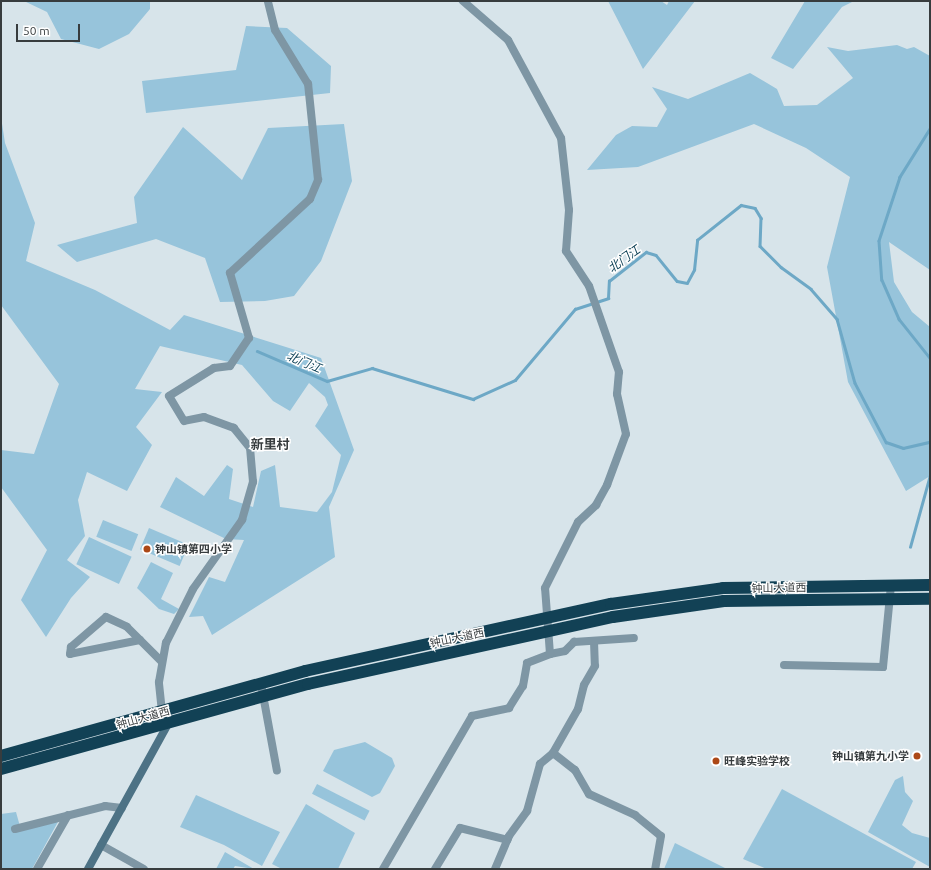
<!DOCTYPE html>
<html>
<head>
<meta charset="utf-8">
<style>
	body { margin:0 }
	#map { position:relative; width:931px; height:870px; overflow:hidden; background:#d7e4ea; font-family:Ubuntu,"Noto Sans SC",sans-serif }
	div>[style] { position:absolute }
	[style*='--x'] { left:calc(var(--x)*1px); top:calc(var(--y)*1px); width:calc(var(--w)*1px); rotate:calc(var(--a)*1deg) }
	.green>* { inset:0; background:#97c4db; transform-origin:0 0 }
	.stream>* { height:2.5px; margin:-1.25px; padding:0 1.25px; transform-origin:1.25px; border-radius:1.25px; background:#6da8c6 }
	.street>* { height:8px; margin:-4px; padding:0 4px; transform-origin:4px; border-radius:4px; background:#7e96a4 }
	.secondary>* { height:8px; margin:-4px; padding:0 4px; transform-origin:4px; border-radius:4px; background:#4d7285 }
	.highway>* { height:12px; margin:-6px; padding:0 6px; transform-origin:6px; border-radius:6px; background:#124155 }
	.dots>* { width:11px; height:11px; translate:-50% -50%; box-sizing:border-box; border:2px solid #fff; border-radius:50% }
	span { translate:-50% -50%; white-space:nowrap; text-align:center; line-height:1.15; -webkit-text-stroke:3px #fff; paint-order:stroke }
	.poi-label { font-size:11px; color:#373c3e; font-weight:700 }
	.left { translate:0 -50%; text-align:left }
	.right { translate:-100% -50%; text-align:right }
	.street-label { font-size:11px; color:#373c3e }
	.water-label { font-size:12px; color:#0e4156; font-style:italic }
	.quarter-label { font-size:13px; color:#373c3e; font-weight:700 }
	.frame { position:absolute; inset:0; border:2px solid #373c3e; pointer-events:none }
	.scale { position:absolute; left:16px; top:24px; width:64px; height:18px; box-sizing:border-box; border:2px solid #373c3e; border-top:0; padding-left:5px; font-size:12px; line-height:14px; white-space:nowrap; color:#373c3e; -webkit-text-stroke:3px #fff; paint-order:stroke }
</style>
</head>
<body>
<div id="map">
	<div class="green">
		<div style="clip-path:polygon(24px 1px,150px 1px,150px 9px,129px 34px,99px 49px,61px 39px,47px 12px)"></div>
		<div style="clip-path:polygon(608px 1px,661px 1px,667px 5px,669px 1px,695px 1px,643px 69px)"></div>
		<div style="clip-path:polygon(805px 1px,854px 1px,842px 7px,793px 69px,771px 58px)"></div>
		<div style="clip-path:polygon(246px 26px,287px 28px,331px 66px,330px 93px,146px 113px,142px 81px,236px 70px)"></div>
		<div style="clip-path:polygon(897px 45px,907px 49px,914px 47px,930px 56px,930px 270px,889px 242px,894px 282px,912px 312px,930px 327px,930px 476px,906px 491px,848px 382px,827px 267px,850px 177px,806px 148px,754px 124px,638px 167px,587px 170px,616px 135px,632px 126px,657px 127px,667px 109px,652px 87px,688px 99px,750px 73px,777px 89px,784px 106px,817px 105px,853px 78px,827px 47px,848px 51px)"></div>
		<div style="clip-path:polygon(1px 117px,5px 143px,35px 223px,26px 261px,95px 290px,170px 330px,184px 315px,321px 358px,354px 450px,329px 507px,335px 557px,212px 635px,203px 616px,189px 617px,209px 577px,225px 582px,244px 540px,226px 539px,160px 507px,176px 477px,204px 496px,227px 465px,233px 469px,229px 499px,253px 507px,261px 471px,275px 465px,280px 507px,317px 512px,332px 492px,341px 455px,315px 426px,328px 405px,325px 397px,309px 383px,290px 411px,273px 401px,242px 365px,160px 346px,135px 389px,162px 392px,136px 427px,152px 445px,127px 491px,87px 472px,78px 500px,85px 536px,67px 560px,90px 577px,71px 598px,46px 637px,21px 600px,47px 550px,1px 487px,1px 450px,34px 454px,59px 384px,1px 305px)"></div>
		<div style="clip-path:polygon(344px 124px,352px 181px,321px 261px,294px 296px,265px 301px,220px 302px,205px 258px,156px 239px,77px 262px,57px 245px,137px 223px,134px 197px,183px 127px,242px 180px,268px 128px)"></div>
		<div style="left:103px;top:520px;width:38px;height:18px;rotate:22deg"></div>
		<div style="left:149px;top:528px;width:43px;height:23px;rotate:23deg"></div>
		<div style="left:89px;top:537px;width:47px;height:30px;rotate:25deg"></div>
		<div style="clip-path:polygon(151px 562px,173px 573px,161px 599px,179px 609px,174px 614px,159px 609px,137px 588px)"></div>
		<div style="clip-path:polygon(365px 742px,392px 758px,395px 766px,380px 793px,372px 797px,323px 771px,334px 750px)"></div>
		<div style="clip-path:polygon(903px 776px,905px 792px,913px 801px,902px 825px,912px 833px,930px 838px,930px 867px,868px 832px,895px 780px)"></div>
		<div style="left:317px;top:784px;width:59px;height:11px;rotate:27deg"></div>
		<div style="clip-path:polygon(782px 789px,916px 862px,912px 869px,767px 869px,743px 859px)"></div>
		<div style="clip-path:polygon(196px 795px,280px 832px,262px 866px,224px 845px,180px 827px)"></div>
		<div style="clip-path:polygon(306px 804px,355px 833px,338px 869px,282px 869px,272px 864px)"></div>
		<div style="clip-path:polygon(16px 812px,21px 830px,59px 820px,32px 869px,1px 869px,1px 814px)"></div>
		<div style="clip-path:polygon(675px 843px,727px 869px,664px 869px)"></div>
		<div style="clip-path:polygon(225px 852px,254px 869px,235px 866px,233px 869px,216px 869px)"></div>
	</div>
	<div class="stream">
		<div style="--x:930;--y:129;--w:57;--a:122"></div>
		<div style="--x:900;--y:177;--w:67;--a:108.2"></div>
		<div style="--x:879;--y:241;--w:39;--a:86"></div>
		<div style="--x:882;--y:280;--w:43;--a:66.4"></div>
		<div style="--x:899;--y:319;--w:50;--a:51.5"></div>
		<div style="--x:257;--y:351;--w:76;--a:23.2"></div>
		<div style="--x:327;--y:381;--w:47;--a:-16.1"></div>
		<div style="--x:372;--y:368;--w:106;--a:17.1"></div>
		<div style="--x:473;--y:399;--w:46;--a:-24.3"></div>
		<div style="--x:515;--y:380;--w:93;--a:-49.8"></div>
		<div style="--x:575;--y:309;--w:35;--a:-18"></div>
		<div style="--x:608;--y:298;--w:17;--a:-87"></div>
		<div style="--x:609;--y:281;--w:47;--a:-38.1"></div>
		<div style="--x:646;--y:252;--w:10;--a:17"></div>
		<div style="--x:656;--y:255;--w:33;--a:51"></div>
		<div style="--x:677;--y:281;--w:10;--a:11"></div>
		<div style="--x:687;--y:283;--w:15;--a:-62"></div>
		<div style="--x:694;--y:270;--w:30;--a:-84"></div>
		<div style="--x:697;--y:240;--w:56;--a:-38.5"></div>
		<div style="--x:741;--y:205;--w:14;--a:12"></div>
		<div style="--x:755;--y:208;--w:12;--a:59"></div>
		<div style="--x:761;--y:218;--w:28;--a:92"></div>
		<div style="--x:760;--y:246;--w:30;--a:45"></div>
		<div style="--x:781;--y:267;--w:37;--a:36"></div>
		<div style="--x:811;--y:289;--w:40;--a:49"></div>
		<div style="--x:837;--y:319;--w:66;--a:74.3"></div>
		<div style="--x:855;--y:383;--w:67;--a:62.3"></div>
		<div style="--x:886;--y:442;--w:18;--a:19"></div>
		<div style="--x:903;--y:448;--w:28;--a:-13"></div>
		<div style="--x:910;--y:547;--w:75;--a:-74.5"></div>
	</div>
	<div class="street">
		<div style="--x:140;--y:640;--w:71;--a:168.7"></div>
		<div style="--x:70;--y:654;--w:7;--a:-82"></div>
		<div style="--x:71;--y:647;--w:46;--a:-40.6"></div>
		<div style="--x:106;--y:617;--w:23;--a:25"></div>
		<div style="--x:127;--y:627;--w:48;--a:45"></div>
		<div style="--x:594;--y:641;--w:25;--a:88"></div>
		<div style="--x:595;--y:666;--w:22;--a:120"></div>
		<div style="--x:584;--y:685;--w:25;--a:104"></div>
		<div style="--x:578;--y:709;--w:51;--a:119.6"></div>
		<div style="--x:553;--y:753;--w:28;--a:38"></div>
		<div style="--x:575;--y:770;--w:28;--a:60"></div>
		<div style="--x:589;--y:794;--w:51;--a:24.5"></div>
		<div style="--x:635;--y:815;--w:33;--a:39"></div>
		<div style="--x:661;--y:836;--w:34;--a:100"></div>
		<div style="--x:550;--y:654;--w:15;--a:-11"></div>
		<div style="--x:565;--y:651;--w:13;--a:-45"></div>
		<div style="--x:574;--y:642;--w:60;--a:-3.8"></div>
		<div style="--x:784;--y:665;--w:99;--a:1.2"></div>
		<div style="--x:883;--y:667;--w:81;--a:-84.4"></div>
		<div style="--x:261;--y:684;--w:88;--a:79.6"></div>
		<div style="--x:162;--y:712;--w:30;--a:-96"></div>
		<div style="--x:159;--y:682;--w:40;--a:-80"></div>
		<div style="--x:166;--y:643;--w:60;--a:-63.4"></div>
		<div style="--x:193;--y:589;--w:85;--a:-54.6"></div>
		<div style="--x:242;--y:520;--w:40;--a:-74"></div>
		<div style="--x:253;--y:482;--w:34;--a:-95"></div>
		<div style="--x:250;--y:448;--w:26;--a:-129"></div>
		<div style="--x:234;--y:428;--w:32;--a:-160"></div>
		<div style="--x:204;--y:417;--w:20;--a:169"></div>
		<div style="--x:184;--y:421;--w:29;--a:-121"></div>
		<div style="--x:169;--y:396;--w:53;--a:-31.9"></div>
		<div style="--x:214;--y:368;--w:16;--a:-7"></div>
		<div style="--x:230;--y:366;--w:34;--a:-56"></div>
		<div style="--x:249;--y:338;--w:68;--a:-106.3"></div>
		<div style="--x:230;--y:273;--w:109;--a:-42.8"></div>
		<div style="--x:310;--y:199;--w:21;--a:-67"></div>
		<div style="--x:318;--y:180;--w:97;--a:-95.9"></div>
		<div style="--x:308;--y:84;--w:63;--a:-121.4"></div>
		<div style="--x:275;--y:30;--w:30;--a:-104"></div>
		<div style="--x:15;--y:829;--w:93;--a:-14.3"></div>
		<div style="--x:105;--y:806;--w:17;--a:7"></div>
		<div style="--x:101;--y:845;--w:49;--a:29.2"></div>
		<div style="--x:37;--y:869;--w:62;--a:-60.1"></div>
		<div style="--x:383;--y:869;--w:177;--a:-59.8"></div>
		<div style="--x:472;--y:716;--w:38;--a:-12"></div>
		<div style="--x:509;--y:708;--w:26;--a:-58"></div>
		<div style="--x:523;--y:686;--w:23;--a:-80"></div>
		<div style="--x:527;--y:663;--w:25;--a:-21"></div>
		<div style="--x:550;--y:654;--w:66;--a:-94.3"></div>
		<div style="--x:545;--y:588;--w:74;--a:-63.4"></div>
		<div style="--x:578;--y:522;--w:25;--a:-43"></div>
		<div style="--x:596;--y:505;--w:23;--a:-61"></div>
		<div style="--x:607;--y:485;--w:54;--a:-69.6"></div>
		<div style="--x:626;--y:434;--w:41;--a:-102.7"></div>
		<div style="--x:617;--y:394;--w:22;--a:-85"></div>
		<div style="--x:619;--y:372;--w:91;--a:-109.2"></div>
		<div style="--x:589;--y:286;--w:42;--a:-123.3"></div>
		<div style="--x:566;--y:251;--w:41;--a:-85.8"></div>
		<div style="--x:569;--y:210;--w:72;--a:-96.3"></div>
		<div style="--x:561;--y:138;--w:111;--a:-118.4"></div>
		<div style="--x:508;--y:40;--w:60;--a:-139.1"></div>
		<div style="--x:435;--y:869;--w:48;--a:-58.6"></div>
		<div style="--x:460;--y:828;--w:49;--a:14"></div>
		<div style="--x:495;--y:869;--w:36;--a:-67"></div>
		<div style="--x:509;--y:836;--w:31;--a:-54"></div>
		<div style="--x:527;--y:811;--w:49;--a:-74.5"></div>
		<div style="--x:540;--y:764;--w:17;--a:-40"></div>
	</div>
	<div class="secondary">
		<div style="--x:88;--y:869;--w:166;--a:-61.1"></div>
		<div style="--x:168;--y:724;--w:4;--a:-124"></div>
	</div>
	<div class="highway">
		<div style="--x:1;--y:756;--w:316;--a:-15.6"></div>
		<div style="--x:305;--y:671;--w:313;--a:-12.4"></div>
		<div style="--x:611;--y:604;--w:113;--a:-8.1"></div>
		<div style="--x:723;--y:588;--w:207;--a:-0.8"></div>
		<div style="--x:1;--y:769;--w:319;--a:-15.5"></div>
		<div style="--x:308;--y:684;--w:312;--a:-12.4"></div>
		<div style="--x:613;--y:617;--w:112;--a:-8.2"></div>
		<div style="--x:724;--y:601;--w:206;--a:-0.6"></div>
	</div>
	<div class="dots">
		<div style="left:147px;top:549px;background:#ac4817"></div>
		<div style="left:917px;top:756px;background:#ac4817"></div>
		<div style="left:716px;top:761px;background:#ac4817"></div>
	</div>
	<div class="poi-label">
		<span class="left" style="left:155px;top:549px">钟山镇第四小学</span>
		<span class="right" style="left:909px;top:756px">钟山镇第九小学</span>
		<span class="left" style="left:724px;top:761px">旺峰实验学校</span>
	</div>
	<div class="street-label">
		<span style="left:779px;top:588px;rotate:-1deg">钟山大道西</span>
		<span style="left:457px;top:638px;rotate:-12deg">钟山大道西</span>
		<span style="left:143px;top:718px;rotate:-16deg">钟山大道西</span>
	</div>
	<div class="water-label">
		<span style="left:624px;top:259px;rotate:-36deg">北门江</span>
		<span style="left:304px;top:362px;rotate:23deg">北门江</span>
	</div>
	<div class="quarter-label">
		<span style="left:270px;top:444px">新里村</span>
	</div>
	<div class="frame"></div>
	<div class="scale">50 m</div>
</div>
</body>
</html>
